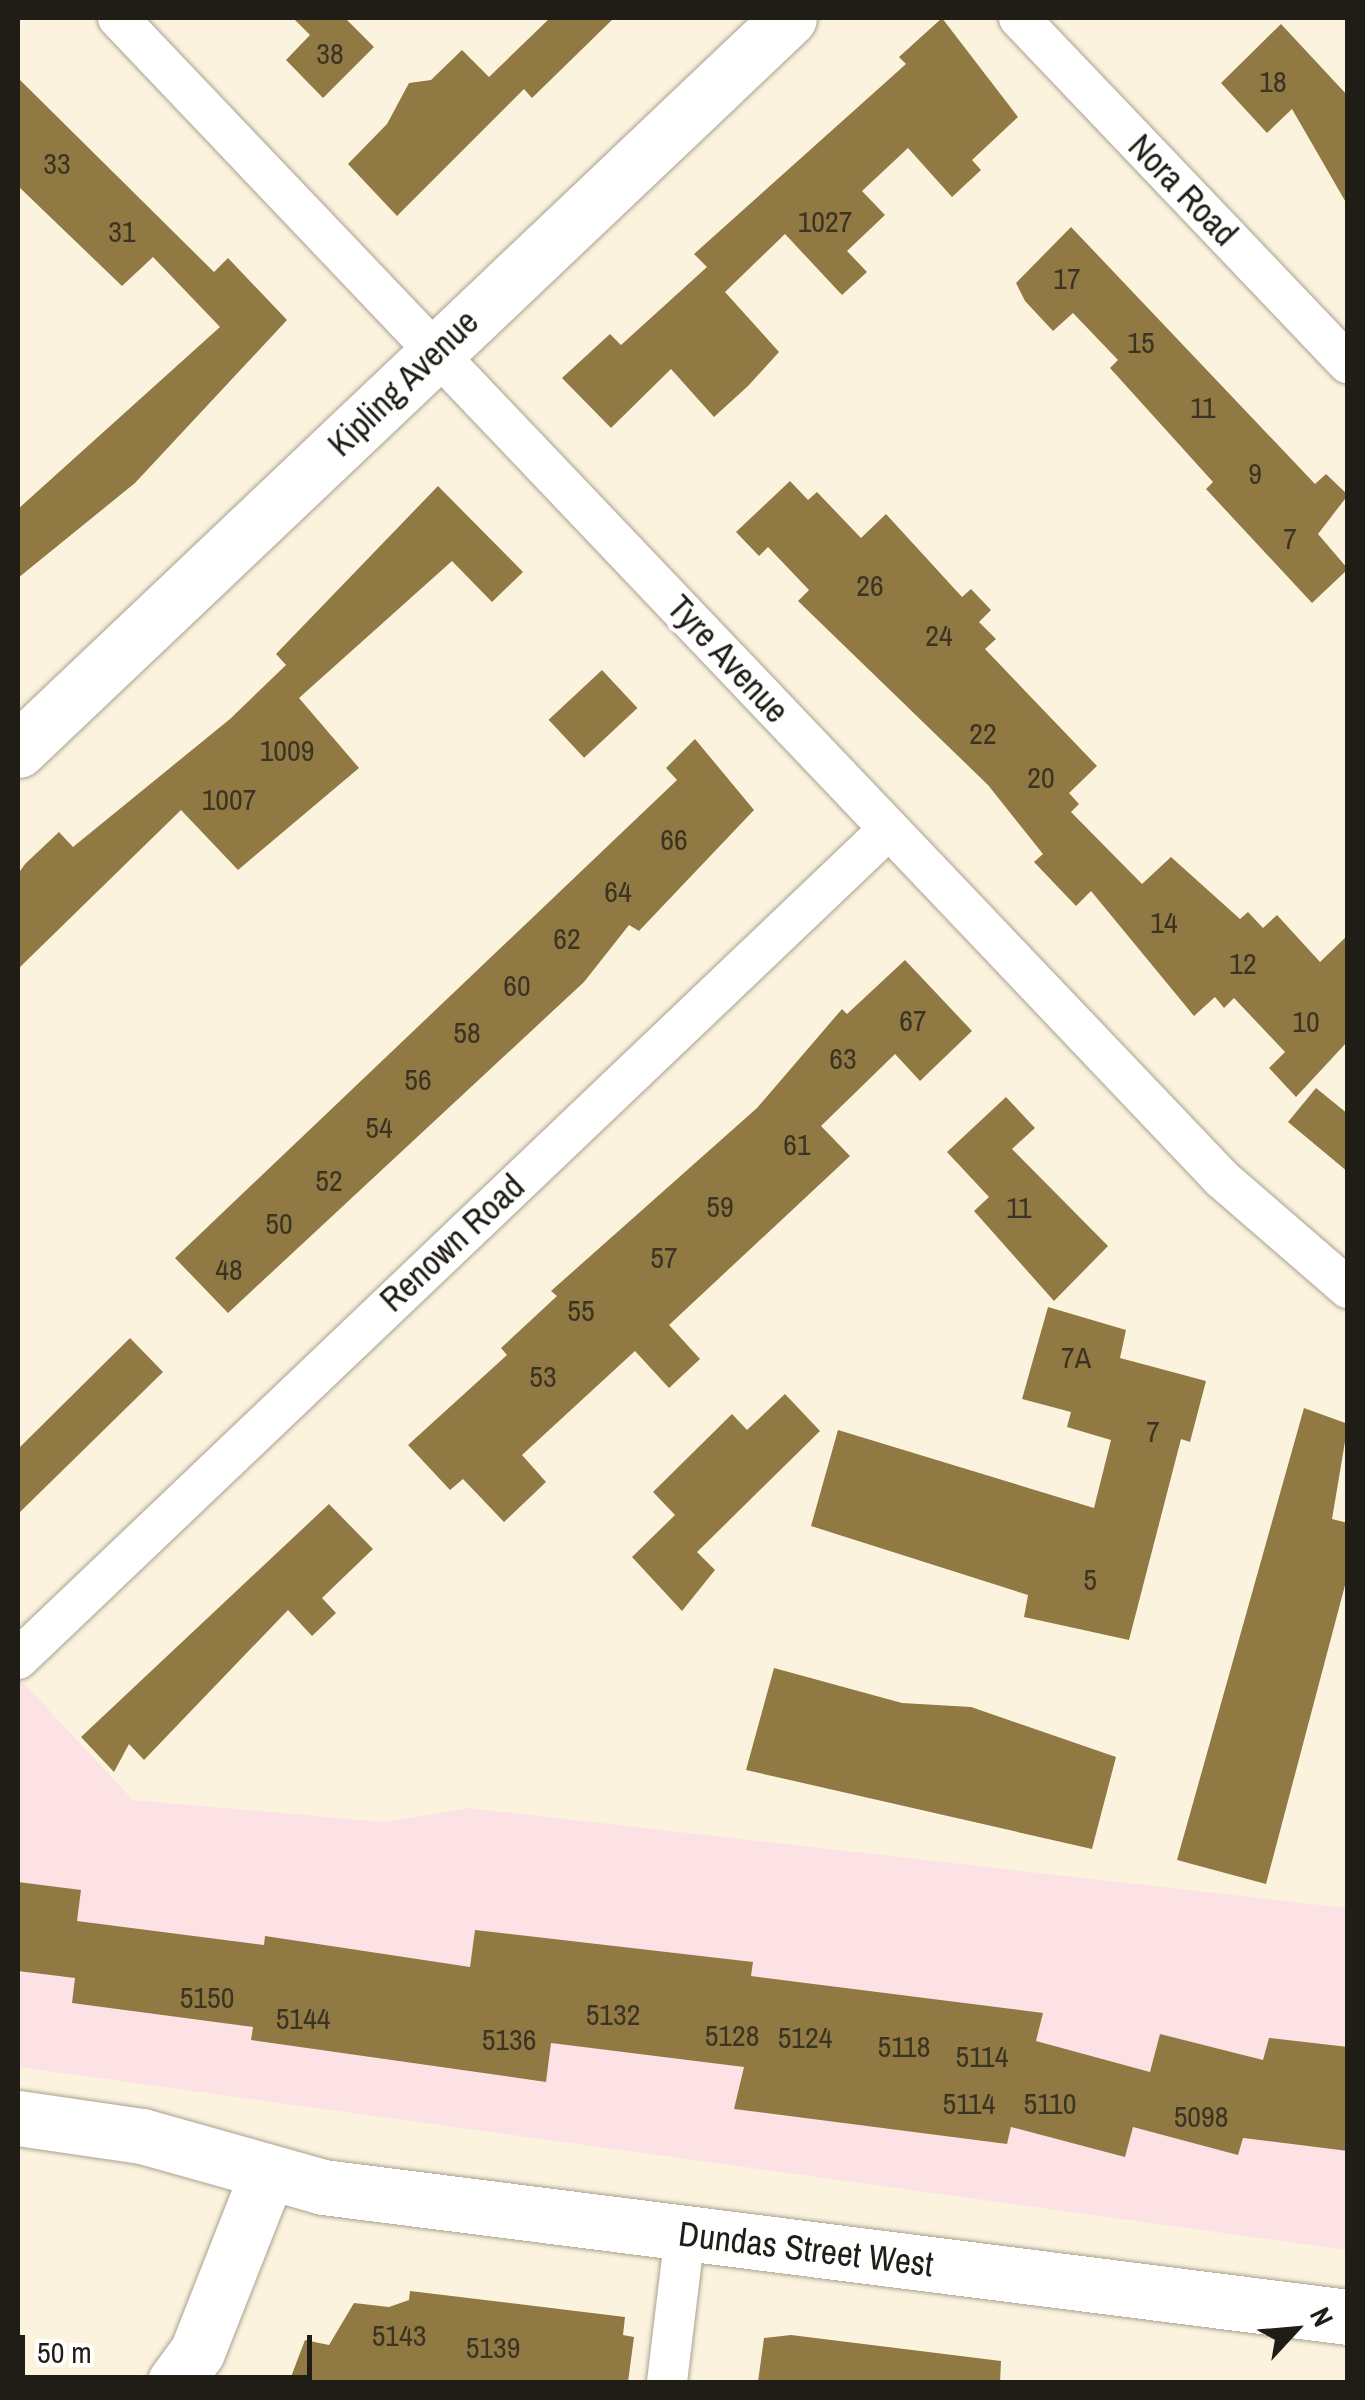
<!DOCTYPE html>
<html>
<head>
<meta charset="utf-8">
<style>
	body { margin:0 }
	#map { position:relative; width:1365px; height:2400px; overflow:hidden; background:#fcf3df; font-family:"Archivo Narrow",sans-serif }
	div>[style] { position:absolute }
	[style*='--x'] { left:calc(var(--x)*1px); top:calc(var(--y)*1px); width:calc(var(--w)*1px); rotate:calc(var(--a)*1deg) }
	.commercial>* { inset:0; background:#fde2e5 }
	.building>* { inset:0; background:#917944; transform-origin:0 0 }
	.roads { filter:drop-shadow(0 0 2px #a9a18f) drop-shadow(0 0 2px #a9a18f) }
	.street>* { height:40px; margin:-20px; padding:0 20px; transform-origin:20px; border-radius:20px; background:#fff }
	.secondary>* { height:55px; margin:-27.5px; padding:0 27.5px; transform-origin:27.5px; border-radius:27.5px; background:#fff }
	span { translate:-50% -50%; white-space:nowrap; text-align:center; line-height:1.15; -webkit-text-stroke:9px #fff; paint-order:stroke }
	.number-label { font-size:30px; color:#3c3422 }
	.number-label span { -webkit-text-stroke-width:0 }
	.street-label { font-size:35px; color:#201d16 }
	.frame { position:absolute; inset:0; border:20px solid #201d16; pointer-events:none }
	.north { position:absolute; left:1245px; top:2280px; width:100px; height:100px; -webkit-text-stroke:8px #fff; paint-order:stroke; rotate:64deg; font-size:28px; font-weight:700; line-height:40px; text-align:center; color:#201d16 }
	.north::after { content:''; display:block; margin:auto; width:35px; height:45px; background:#201d16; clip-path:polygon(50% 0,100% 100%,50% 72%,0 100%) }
	.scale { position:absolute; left:20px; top:2335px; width:292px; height:45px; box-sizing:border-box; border:5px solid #201d16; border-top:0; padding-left:12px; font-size:30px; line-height:35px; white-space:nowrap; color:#201d16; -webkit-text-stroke:8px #fff; paint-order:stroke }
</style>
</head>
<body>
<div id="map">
	<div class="commercial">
		<div style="clip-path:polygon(18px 1677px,133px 1800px,384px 1822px,469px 1808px,1347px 1908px,1347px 2250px,18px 2067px)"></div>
	</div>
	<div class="building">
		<div style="clip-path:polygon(293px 18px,345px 18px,374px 47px,323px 98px,286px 60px,310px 35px)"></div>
		<div style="clip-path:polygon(550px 18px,614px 18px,532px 98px,524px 89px,397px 216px,348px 164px,387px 124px,409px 83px,431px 80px,462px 50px,489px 77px)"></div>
		<div style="clip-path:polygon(942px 18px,1018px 117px,972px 160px,981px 170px,952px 197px,908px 148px,862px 191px,885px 215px,847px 251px,867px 272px,842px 295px,785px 234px,725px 292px,779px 352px,748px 386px,714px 417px,671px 369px,611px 428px,562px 378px,610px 334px,621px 345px,707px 267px,694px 254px,906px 64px,899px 57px)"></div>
		<div style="clip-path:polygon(1281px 24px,1348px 96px,1348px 206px,1292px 109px,1267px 133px,1221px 83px)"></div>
		<div style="clip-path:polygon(18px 78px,214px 272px,228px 258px,287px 320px,135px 483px,18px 578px,18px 509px,220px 327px,153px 257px,122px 286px,18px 186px)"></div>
		<div style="clip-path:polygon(1071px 227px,1315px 484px,1326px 474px,1348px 495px,1318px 534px,1348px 569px,1312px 603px,1206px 489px,1213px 482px,1110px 368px,1118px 360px,1073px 313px,1053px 331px,1025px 301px,1016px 283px)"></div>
		<div style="clip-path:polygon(790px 481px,808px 500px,817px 492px,861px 538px,886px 514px,962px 597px,971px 589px,991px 610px,979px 622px,996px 639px,985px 649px,1097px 766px,1069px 793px,1079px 804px,1071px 812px,1142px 884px,1171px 857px,1240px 919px,1248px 912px,1263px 928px,1277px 915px,1320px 962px,1348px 935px,1348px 1041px,1296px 1097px,1269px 1068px,1285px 1052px,1234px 998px,1224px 1008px,1215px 997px,1194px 1016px,1091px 891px,1076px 906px,1034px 862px,1043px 854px,988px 785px,798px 601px,809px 590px,768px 547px,759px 556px,736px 532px)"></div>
		<div style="clip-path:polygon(438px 486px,523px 572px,492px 602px,452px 561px,299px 698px,359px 768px,238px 870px,181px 810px,18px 969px,18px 874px,25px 864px,59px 832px,73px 847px,230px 719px,286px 665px,276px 654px)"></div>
		<div style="left:602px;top:670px;width:52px;height:73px;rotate:47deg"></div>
		<div style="clip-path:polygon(695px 739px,754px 810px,639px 931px,629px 925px,584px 982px,228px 1313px,175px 1258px,677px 780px,666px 768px)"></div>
		<div style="clip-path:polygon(905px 960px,972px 1031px,920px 1081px,895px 1054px,821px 1126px,850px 1156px,669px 1325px,700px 1359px,669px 1388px,635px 1351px,522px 1455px,546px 1482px,504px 1522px,463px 1479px,450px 1490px,408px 1445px,507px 1355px,501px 1348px,557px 1296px,551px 1291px,757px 1108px,842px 1009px,847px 1014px)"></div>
		<div style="clip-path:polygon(1316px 1088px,1348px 1114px,1348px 1172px,1288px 1122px)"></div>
		<div style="clip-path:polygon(1006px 1097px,1035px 1128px,1012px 1149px,1108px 1246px,1054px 1301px,974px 1211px,989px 1197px,947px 1152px)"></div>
		<div style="clip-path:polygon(1048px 1307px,1126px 1330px,1120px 1358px,1206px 1381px,1190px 1442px,1181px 1439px,1129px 1640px,1024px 1617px,1028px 1595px,811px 1526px,838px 1430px,1094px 1508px,1111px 1440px,1067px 1427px,1071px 1412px,1022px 1399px)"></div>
		<div style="clip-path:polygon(130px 1338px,163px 1372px,18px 1514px,18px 1449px)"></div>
		<div style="clip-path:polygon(785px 1394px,820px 1431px,697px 1552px,715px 1570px,682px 1611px,632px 1557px,675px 1515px,653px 1492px,732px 1414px,747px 1430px)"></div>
		<div style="clip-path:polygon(1304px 1408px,1348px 1424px,1332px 1519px,1348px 1523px,1348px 1574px,1266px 1884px,1177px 1860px)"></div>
		<div style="clip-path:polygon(329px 1504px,373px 1549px,322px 1598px,336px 1613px,312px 1636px,288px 1610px,144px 1760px,129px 1744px,114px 1772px,81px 1737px)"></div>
		<div style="clip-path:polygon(774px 1668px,902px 1703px,971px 1707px,1116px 1757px,1092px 1849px,746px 1770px)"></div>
		<div style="clip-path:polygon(18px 1882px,81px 1890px,77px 1921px,264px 1945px,265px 1936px,470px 1967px,475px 1930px,753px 1962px,751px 1976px,1043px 2013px,1036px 2041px,1150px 2072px,1160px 2034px,1263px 2060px,1269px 2038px,1348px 2047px,1348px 2151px,1243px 2138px,1238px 2155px,1133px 2127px,1125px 2157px,1011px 2127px,1007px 2144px,734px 2109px,744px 2067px,551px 2043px,546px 2082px,251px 2040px,253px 2027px,72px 2003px,75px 1978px,18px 1971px)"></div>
		<div style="clip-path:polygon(410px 2291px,625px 2317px,623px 2335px,634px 2337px,628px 2382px,289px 2382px,305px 2340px,329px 2345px,354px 2303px,389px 2307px,409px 2300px)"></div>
		<div style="clip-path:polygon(791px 2335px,1001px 2361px,1000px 2382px,758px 2382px,764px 2338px)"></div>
	</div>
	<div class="roads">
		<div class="street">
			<div style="--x:118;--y:18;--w:1602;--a:46.44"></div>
			<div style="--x:1222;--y:1179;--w:167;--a:40.9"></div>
			<div style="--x:1019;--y:18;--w:477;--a:46.4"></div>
			<div style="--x:18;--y:1659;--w:1203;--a:-43.62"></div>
			<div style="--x:667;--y:2382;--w:149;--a:-83.1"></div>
		</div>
		<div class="secondary">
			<div style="--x:18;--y:750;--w:1063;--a:-43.51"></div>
			<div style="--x:18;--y:2118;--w:125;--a:8.3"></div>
			<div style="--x:142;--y:2136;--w:188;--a:15.7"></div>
			<div style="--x:323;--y:2187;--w:1033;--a:7.23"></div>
			<div style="--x:175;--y:2382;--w:37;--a:-54"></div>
			<div style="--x:197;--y:2352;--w:188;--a:-68.5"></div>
		</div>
	</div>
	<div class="number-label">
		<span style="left:330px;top:53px">38</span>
		<span style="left:1273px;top:81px">18</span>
		<span style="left:57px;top:163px">33</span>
		<span style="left:825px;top:221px">1027</span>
		<span style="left:122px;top:231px">31</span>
		<span style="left:1067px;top:278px">17</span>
		<span style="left:1141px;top:342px">15</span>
		<span style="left:1203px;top:407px">11</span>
		<span style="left:1255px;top:473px">9</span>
		<span style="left:1290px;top:538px">7</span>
		<span style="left:870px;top:585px">26</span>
		<span style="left:939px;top:635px">24</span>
		<span style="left:983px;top:733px">22</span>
		<span style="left:287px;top:750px">1009</span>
		<span style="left:1041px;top:777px">20</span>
		<span style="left:229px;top:799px">1007</span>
		<span style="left:674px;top:839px">66</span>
		<span style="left:618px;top:891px">64</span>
		<span style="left:1164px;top:922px">14</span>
		<span style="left:567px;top:938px">62</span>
		<span style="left:1243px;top:963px">12</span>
		<span style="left:517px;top:985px">60</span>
		<span style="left:913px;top:1020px">67</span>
		<span style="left:1306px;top:1021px">10</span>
		<span style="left:467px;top:1032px">58</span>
		<span style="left:843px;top:1058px">63</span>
		<span style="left:418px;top:1079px">56</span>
		<span style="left:379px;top:1127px">54</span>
		<span style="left:797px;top:1144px">61</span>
		<span style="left:329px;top:1180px">52</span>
		<span style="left:720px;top:1206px">59</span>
		<span style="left:1019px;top:1207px">11</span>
		<span style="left:279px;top:1223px">50</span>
		<span style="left:664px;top:1257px">57</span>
		<span style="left:229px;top:1269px">48</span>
		<span style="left:581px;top:1310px">55</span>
		<span style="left:1076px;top:1357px">7A</span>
		<span style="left:543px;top:1376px">53</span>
		<span style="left:1153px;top:1431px">7</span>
		<span style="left:1090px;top:1579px">5</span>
		<span style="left:207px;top:1997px">5150</span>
		<span style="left:613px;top:2014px">5132</span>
		<span style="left:303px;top:2018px">5144</span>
		<span style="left:732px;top:2035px">5128</span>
		<span style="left:805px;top:2037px">5124</span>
		<span style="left:509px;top:2039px">5136</span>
		<span style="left:904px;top:2046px">5118</span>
		<span style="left:982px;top:2056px">5114</span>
		<span style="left:969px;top:2103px">5114</span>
		<span style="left:1050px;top:2103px">5110</span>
		<span style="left:1201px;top:2116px">5098</span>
		<span style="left:399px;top:2335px">5143</span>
		<span style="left:493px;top:2347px">5139</span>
	</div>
	<div class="street-label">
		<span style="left:1183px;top:190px;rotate:46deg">Nora Road</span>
		<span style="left:403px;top:383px;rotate:-44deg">Kipling Avenue</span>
		<span style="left:728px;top:659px;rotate:47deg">Tyre Avenue</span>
		<span style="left:452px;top:1243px;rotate:-43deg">Renown Road</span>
		<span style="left:806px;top:2249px;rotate:7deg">Dundas Street West</span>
	</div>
	<div class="frame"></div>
	<div class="north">N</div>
	<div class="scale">50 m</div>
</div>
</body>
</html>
